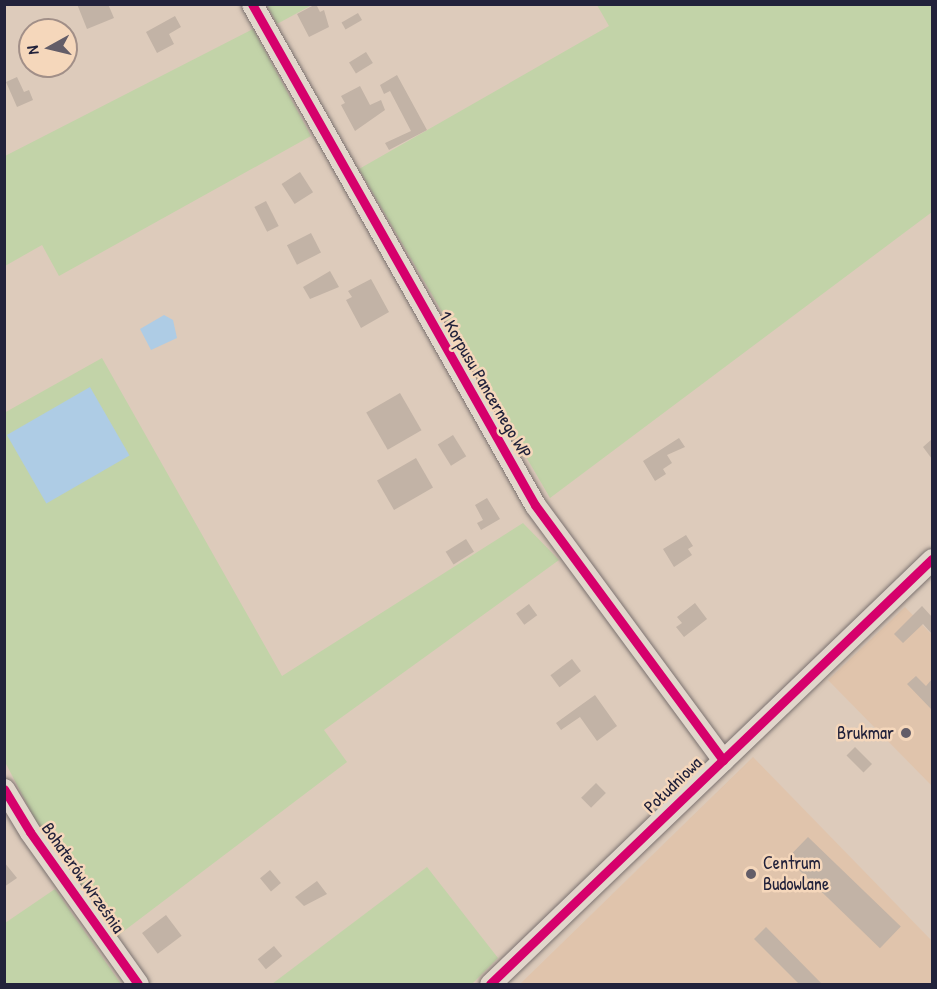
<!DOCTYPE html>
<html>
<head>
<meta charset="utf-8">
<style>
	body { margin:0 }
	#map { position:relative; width:937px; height:989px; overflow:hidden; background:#ddcbbb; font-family:"Patrick Hand",sans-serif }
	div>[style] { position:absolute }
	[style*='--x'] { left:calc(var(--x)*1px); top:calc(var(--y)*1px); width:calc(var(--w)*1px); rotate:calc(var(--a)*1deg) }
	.built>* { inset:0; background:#e0c4ac }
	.green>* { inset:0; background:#c2d3a8 }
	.water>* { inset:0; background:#aecce5; transform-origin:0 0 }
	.building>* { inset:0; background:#c2b3a6; transform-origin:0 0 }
	.roads { filter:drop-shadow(0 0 2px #7b7270) drop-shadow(0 0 2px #7b7270) }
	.minor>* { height:21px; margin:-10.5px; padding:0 10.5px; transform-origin:10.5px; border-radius:10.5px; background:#e1d6cb }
	.cycleway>* { height:9px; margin:-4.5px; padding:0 4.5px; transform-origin:4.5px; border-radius:4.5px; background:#d6006c }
	.dots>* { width:16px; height:16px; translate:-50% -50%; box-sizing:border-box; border:3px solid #f5d7bb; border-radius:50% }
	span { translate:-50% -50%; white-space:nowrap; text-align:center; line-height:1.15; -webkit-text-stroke:5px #f5d7bb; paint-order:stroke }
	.street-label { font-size:18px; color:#22223b }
	.poi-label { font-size:18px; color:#22223b }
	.right { translate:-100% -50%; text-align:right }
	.left { translate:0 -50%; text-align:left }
	.frame { position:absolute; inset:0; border:6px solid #22223b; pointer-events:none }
	.north { position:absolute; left:18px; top:18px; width:60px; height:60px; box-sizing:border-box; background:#f5d7bb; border:2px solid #a18f88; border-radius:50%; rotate:262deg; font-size:16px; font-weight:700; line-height:24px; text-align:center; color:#22223b }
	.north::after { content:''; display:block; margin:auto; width:21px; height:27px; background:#635d68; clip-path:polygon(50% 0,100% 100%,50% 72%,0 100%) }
</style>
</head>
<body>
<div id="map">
	<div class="built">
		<div style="clip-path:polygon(905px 607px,932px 635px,932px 786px,828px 680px)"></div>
		<div style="clip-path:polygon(753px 757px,932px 941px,932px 984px,520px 984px)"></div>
	</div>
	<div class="green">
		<div style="clip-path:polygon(267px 5px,312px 5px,277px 24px)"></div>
		<div style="clip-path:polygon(597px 5px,932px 5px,932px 212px,550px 498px,359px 169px,609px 26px)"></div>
		<div style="clip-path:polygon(253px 29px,311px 136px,59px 276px,42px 245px,5px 266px,5px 156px)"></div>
		<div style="clip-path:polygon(102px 358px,282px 676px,523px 523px,559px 560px,324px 730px,347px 762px,116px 937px,38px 825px,5px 762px,4px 413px)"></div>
		<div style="clip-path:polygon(427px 867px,498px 958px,472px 984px,272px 984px)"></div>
		<div style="clip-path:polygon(55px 889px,121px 984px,5px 984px,5px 923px)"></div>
	</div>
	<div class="water">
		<div style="clip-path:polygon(164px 315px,173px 320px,177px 338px,151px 350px,140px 329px)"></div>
		<div style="left:90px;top:387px;width:79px;height:96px;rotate:60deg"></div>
	</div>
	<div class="building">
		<div style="clip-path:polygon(77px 4px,108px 4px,114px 18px,87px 29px)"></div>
		<div style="clip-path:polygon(316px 4px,320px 12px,324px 10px,329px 27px,309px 37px,297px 14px)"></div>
		<div style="left:358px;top:13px;width:8px;height:19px;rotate:60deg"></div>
		<div style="clip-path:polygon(175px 16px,181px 27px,169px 34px,174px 44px,157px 53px,146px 32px)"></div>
		<div style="left:366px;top:52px;width:13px;height:20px;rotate:58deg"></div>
		<div style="clip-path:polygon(397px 75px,427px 130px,389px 150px,385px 143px,411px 131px,390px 91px,384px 94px,380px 85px)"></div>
		<div style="clip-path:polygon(17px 77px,24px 92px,29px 90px,33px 100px,17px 107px,6px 82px)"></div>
		<div style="clip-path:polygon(360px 86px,370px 105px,381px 100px,385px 110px,355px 131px,341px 105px,345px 103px,341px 96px)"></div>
		<div style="left:300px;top:172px;width:24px;height:22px;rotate:57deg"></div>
		<div style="left:266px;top:201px;width:28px;height:13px;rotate:63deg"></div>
		<div style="left:311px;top:233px;width:22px;height:27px;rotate:63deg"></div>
		<div style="clip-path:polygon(330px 271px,339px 287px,310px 299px,303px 287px)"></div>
		<div style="clip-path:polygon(371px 279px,389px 312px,361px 328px,346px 300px,352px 297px,348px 291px)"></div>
		<div style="left:400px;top:393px;width:43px;height:39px;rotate:60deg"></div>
		<div style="left:453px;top:435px;width:25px;height:18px;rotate:58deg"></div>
		<div style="clip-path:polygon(679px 438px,685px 447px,667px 455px,672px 463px,663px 469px,666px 474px,655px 481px,643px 461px)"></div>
		<div style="clip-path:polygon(932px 439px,932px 459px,923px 447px)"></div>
		<div style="left:416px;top:458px;width:34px;height:45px;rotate:60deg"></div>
		<div style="clip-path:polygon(487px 498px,500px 519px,481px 530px,477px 523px,483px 520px,475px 505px)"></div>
		<div style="clip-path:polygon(686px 535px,693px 546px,688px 549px,692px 555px,674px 567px,663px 549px)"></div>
		<div style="left:466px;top:539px;width:15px;height:24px;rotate:58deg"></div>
		<div style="clip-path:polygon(695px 603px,707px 619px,684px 637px,676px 627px,682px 623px,677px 617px)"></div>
		<div style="left:529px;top:604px;width:14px;height:16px;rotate:54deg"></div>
		<div style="clip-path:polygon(922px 606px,932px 617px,932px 634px,923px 624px,903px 643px,894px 634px)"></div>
		<div style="left:572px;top:659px;width:15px;height:27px;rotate:53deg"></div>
		<div style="clip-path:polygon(916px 676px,926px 686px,932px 679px,932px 710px,907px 684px)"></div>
		<div style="clip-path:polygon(595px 695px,617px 726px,597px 741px,580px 717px,561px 730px,556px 723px)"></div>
		<div style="left:855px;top:747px;width:24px;height:12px;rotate:45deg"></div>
		<div style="left:596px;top:783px;width:14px;height:21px;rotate:45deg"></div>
		<div style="left:808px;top:837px;width:129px;height:30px;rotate:44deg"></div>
		<div style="clip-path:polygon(4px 862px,17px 878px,4px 887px)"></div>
		<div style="left:270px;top:870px;width:17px;height:13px;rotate:50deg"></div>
		<div style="clip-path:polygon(317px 881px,327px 894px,304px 906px,295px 897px)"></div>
		<div style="left:166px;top:915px;width:26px;height:30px;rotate:53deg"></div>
		<div style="clip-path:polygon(766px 927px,822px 984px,799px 984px,754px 939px)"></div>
		<div style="left:274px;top:946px;width:13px;height:21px;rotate:51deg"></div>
	</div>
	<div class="roads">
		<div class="minor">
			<div style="--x:252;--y:4;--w:575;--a:60.54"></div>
			<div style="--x:535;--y:505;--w:317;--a:53.6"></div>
			<div style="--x:4;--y:789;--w:50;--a:58.8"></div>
			<div style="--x:30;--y:832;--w:186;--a:54.6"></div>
			<div style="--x:490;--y:984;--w:613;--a:-43.88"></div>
		</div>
	</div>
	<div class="cycleway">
		<div style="--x:252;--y:4;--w:575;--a:60.54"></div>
		<div style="--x:535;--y:505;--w:317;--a:53.6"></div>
		<div style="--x:4;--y:789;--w:50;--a:58.8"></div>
		<div style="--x:30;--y:832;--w:186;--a:54.6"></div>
		<div style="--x:490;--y:984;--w:613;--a:-43.88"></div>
	</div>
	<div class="dots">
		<div style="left:906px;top:733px;background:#635d68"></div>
		<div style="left:751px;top:874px;background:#635d68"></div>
	</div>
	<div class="street-label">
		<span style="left:485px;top:385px;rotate:60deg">1 Korpusu Pancernego WP</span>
		<span style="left:673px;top:785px;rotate:-44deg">Południowa</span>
		<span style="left:83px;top:878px;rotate:55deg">Bohaterów Września</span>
	</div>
	<div class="poi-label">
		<span class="right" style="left:894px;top:733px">Brukmar</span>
		<span class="left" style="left:763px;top:874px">Centrum<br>Budowlane</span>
	</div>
	<div class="frame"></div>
	<div class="north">N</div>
</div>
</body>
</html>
